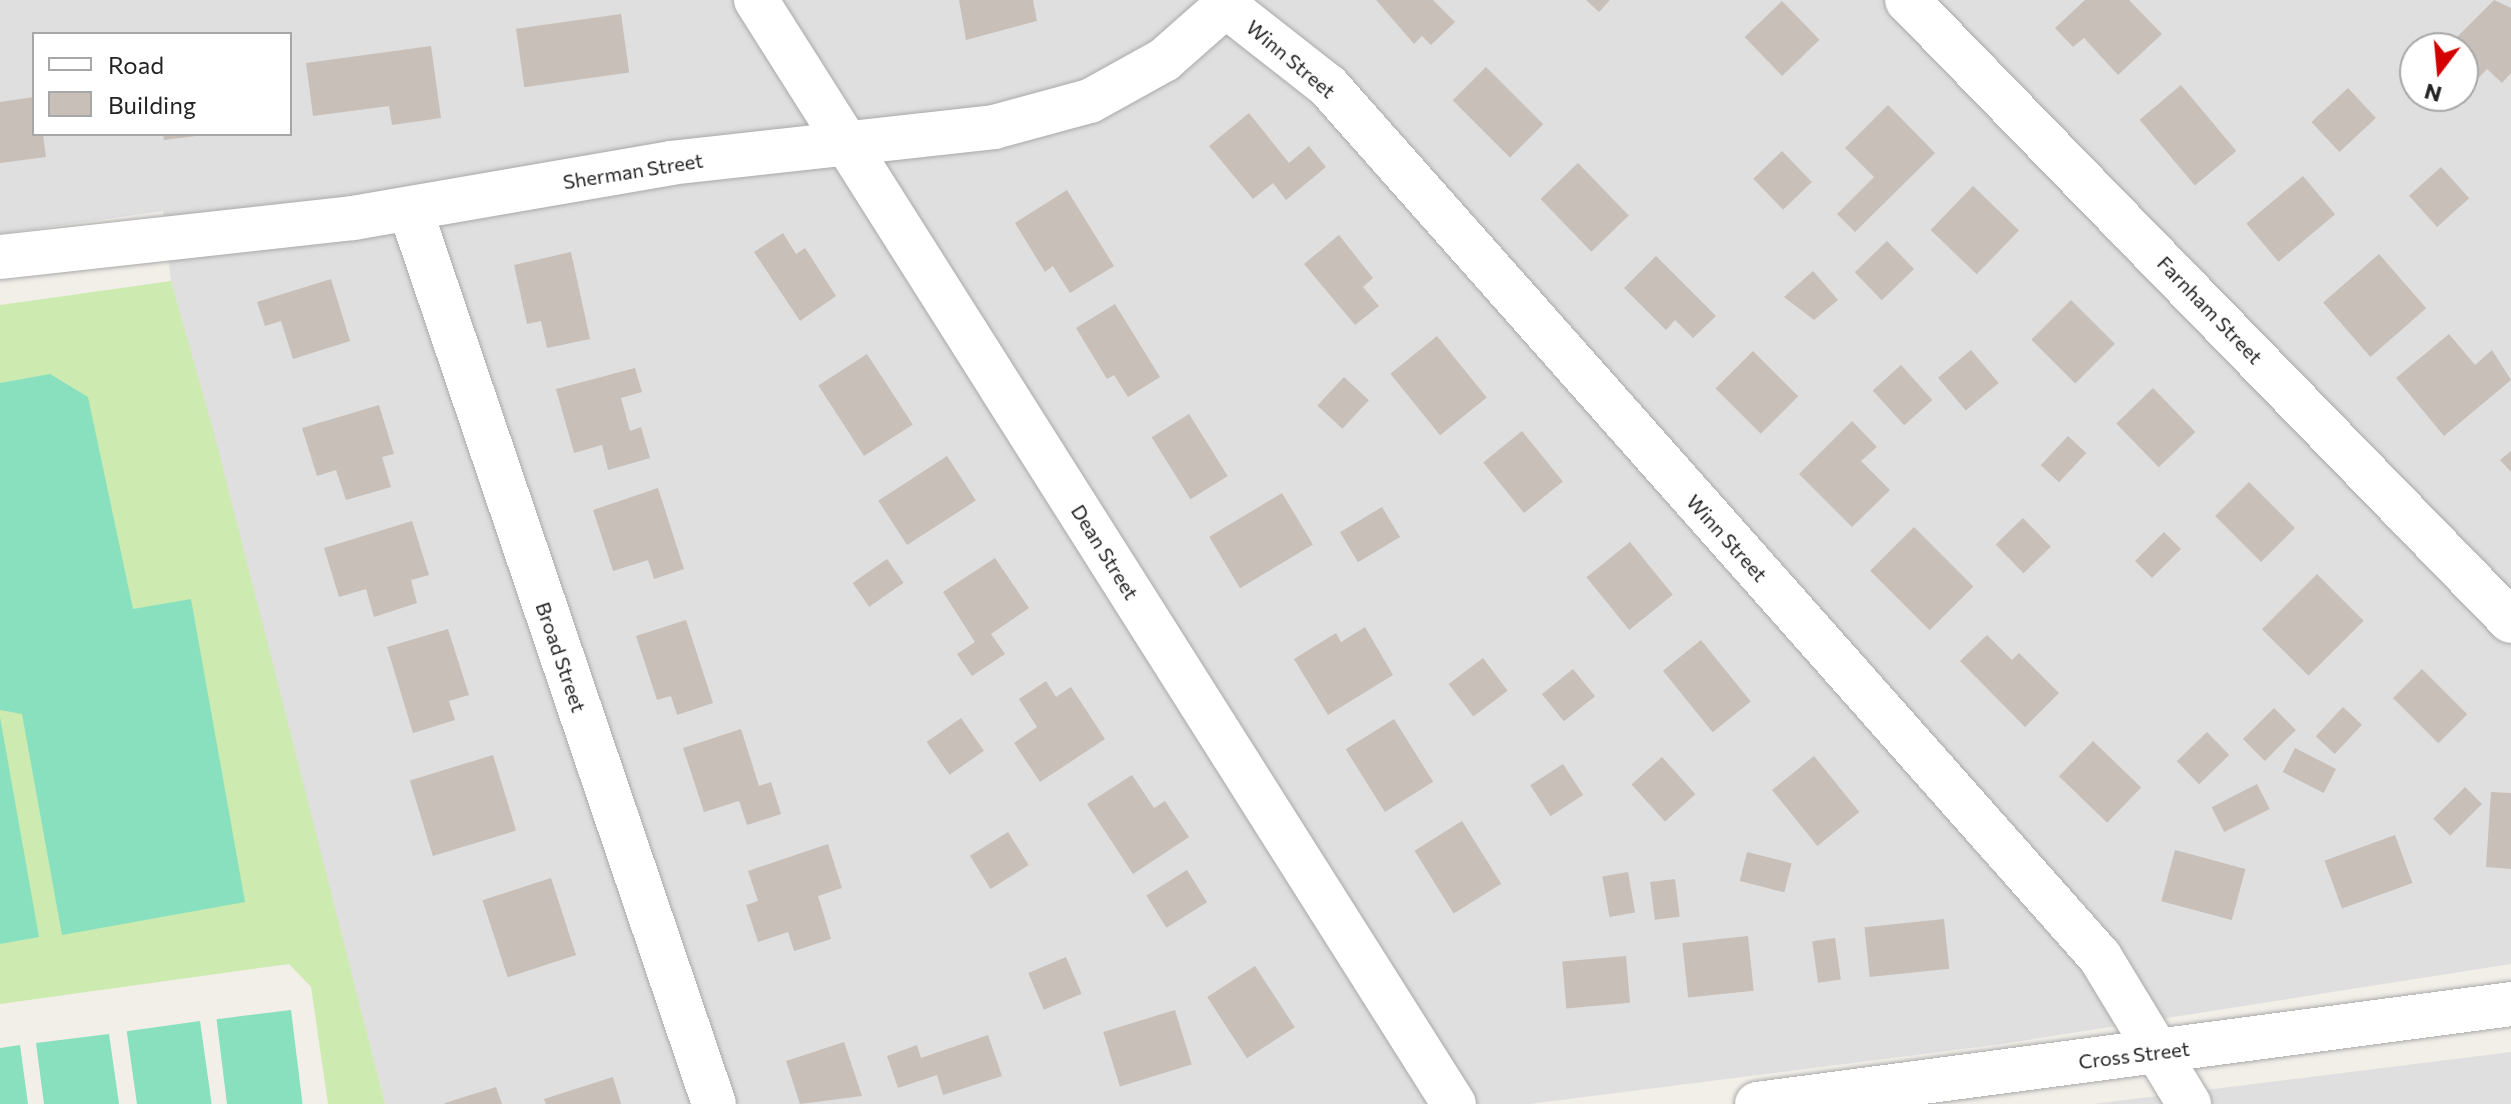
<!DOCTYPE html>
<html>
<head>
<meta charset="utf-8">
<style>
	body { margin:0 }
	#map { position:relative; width:2511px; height:1104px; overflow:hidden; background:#f2efe9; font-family:Commissioner,sans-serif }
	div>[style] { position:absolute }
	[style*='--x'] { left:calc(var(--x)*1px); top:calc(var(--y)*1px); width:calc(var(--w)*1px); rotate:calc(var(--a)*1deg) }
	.residential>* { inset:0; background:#e0dfdf }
	.grass>* { inset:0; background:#cdebb0 }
	.pitch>* { inset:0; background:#88e0be; transform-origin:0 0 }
	.building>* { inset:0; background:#c7bfb8; transform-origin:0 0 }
	.roads { filter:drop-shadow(0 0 2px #a9a9a9) drop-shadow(0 0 2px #a9a9a9) }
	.minor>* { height:44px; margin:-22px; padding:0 22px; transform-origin:22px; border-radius:22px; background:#fff }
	span { translate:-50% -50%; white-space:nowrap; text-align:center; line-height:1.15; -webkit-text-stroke:7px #fff; paint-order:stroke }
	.street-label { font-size:20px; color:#222 }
	.legend { position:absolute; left:32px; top:32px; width:260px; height:104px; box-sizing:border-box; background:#fff; border:2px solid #a7a7a7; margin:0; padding:10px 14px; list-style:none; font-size:24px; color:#222 }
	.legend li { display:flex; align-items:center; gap:16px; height:40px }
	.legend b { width:40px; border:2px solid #a7a7a7 }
	.north { position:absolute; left:2399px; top:32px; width:80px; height:80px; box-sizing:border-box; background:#fff; border:2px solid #a7a7a7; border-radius:50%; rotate:196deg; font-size:22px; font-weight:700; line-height:32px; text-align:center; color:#222 }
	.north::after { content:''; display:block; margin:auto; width:28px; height:36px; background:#d40000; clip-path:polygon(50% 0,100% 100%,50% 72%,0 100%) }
</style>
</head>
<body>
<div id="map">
	<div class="residential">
		<div style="clip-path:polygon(evenodd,0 0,2511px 0,2511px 964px,2002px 1044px,1529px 1104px,385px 1104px,171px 281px,163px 211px,0 234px,0 0,34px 34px,290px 34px,290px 134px,34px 134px,34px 34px,0 0,2415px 48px,2463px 48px,2463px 96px,2415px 96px,2415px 48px)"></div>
		<div style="clip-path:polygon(2511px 1052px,2511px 1104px,2093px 1104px)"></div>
	</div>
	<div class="grass">
		<div style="clip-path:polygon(171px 281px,214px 433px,385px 1104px,328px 1104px,311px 987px,289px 964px,0 1004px,0 305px)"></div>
	</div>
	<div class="pitch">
		<div style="clip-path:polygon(50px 374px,88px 397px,133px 609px,191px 599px,245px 902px,62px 935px,22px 714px,0 710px,0 383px)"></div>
		<div style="clip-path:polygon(0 717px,39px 937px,0 944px)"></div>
		<div style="left:291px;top:1010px;width:95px;height:75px;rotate:83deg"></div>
		<div style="left:200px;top:1021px;width:84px;height:74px;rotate:82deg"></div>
		<div style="clip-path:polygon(109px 1034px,119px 1104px,44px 1104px,36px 1043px)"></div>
		<div style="clip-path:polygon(20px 1045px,28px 1104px,0 1104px,0 1048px)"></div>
	</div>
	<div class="building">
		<div style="clip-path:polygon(959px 0,1033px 0,1037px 21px,966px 40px)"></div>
		<div style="clip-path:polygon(1376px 0,1433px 0,1455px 22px,1431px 45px,1422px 36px,1414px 44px)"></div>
		<div style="clip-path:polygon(1586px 0,1610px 0,1599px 12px)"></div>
		<div style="clip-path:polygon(2085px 0,2129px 0,2162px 34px,2118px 75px,2084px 38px,2073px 47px,2055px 28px)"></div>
		<div style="clip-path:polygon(2494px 0,2511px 8px,2511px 73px,2502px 83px,2487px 69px,2469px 88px,2463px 48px,2446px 48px)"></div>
		<div style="left:1782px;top:1px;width:54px;height:52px;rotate:46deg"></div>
		<div style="left:621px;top:14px;width:59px;height:106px;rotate:82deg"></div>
		<div style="clip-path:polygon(431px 46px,441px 118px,392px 125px,389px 106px,313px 116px,306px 63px)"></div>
		<div style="left:1486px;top:67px;width:81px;height:47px;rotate:45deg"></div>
		<div style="left:2181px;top:85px;width:86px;height:54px;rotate:50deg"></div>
		<div style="left:2348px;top:88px;width:41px;height:50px;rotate:47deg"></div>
		<div style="clip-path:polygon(34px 97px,34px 134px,43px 134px,46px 157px,0 163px,0 102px)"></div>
		<div style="clip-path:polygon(1888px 105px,1935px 153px,1855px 232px,1837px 214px,1874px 177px,1845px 148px)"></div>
		<div style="clip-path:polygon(1249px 113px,1289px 163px,1309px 146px,1326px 167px,1286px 200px,1273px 183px,1253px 199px,1209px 146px)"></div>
		<div style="clip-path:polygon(163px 134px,196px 134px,196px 136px,164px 140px)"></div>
		<div style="left:1782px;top:151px;width:43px;height:40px;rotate:46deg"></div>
		<div style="left:1578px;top:163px;width:73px;height:52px;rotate:46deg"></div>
		<div style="left:2441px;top:167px;width:42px;height:43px;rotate:48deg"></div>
		<div style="left:2303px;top:176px;width:50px;height:74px;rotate:50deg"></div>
		<div style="left:1973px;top:186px;width:64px;height:61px;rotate:44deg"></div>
		<div style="clip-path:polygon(1067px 190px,1114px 266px,1070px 293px,1053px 266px,1045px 272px,1015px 223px)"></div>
		<div style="clip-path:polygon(783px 233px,796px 254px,805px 248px,836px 296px,800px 321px,754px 252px)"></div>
		<div style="clip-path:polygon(1339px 235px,1373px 278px,1363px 287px,1379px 306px,1355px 325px,1304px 264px)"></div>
		<div style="left:1887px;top:241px;width:39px;height:45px;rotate:46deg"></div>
		<div style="clip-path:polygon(571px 252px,590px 339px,547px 348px,541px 321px,527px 324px,514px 265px)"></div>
		<div style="left:2379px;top:254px;width:72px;height:74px;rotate:49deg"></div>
		<div style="clip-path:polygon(1656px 256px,1716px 316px,1693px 338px,1675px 320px,1666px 330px,1624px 288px)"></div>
		<div style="clip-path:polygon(1813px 271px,1838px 300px,1814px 320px,1784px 297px)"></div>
		<div style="clip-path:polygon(331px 279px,350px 341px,293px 359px,281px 321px,265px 326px,257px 302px)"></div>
		<div style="left:2071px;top:300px;width:62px;height:56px;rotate:45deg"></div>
		<div style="clip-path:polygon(1115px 304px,1160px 377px,1128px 397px,1114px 375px,1107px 379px,1076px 328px)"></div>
		<div style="clip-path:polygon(2449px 334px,2475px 365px,2492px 350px,2511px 380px,2444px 436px,2396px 378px)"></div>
		<div style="left:1437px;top:336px;width:79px;height:60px;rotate:51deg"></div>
		<div style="left:1971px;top:350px;width:43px;height:43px;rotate:50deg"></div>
		<div style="left:1753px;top:351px;width:64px;height:53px;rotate:45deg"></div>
		<div style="left:867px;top:354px;width:84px;height:58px;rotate:57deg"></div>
		<div style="left:1901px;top:365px;width:47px;height:38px;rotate:48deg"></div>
		<div style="clip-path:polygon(635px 368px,642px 392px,621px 398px,630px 431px,641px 427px,650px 458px,608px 470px,602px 445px,574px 453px,556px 389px)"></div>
		<div style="left:1344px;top:377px;width:34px;height:39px;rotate:43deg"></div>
		<div style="left:2153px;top:388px;width:61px;height:51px;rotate:46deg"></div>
		<div style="clip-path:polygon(379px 405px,394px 454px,382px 457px,391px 487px,346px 500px,336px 470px,317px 476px,302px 428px)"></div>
		<div style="left:1189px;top:414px;width:73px;height:44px;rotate:58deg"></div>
		<div style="clip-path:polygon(1852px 421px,1877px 447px,1861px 461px,1890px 490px,1852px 527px,1799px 474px)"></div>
		<div style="left:1522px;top:431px;width:65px;height:50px;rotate:51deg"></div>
		<div style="left:2068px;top:436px;width:25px;height:40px;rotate:43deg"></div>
		<div style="clip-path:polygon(2511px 451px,2511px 472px,2500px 460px)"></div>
		<div style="left:947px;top:456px;width:53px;height:82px;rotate:57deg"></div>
		<div style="left:2249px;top:482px;width:65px;height:48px;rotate:45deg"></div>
		<div style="clip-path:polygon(658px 488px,684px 569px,654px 579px,648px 560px,613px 571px,593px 510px)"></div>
		<div style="left:1282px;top:493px;width:60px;height:85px;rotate:59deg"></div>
		<div style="left:1382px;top:507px;width:35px;height:49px;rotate:59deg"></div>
		<div style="left:2023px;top:518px;width:40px;height:38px;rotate:46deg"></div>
		<div style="clip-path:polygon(412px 521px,429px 575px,411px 580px,417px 603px,374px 617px,366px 589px,339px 597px,324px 548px)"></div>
		<div style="left:1914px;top:527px;width:84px;height:62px;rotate:45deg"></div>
		<div style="left:2164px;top:532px;width:24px;height:41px;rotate:45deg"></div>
		<div style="left:1630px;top:542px;width:68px;height:56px;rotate:51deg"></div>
		<div style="clip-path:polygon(995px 558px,1029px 608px,991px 634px,1005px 654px,972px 676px,957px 654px,975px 642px,943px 592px)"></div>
		<div style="left:887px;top:559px;width:29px;height:42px;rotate:55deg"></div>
		<div style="left:2317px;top:574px;width:66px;height:78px;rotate:45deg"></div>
		<div style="clip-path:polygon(686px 620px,713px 703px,677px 715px,671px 696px,657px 700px,636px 636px)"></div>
		<div style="clip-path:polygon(1365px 627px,1393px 675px,1328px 715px,1294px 659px,1336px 633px,1341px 642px)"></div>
		<div style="clip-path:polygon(448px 629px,469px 695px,449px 701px,455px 720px,413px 733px,387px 647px)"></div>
		<div style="clip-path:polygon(1987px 635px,2012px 660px,2019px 653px,2059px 693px,2025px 727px,1960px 661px)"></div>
		<div style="left:1701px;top:640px;width:79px;height:49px;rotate:51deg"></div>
		<div style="left:1483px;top:658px;width:41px;height:43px;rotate:53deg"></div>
		<div style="left:1573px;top:669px;width:35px;height:40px;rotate:51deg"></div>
		<div style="left:2422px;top:669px;width:64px;height:41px;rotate:45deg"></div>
		<div style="clip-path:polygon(1046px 681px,1056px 697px,1071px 687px,1105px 739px,1040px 782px,1014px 743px,1037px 727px,1019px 699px)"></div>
		<div style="left:2343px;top:707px;width:26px;height:40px;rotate:43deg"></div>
		<div style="left:2274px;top:708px;width:31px;height:44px;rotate:45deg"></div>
		<div style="left:961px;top:718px;width:40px;height:42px;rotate:55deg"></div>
		<div style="left:1394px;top:719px;width:74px;height:57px;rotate:58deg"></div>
		<div style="clip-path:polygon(741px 729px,759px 786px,771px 782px,781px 814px,747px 825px,739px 801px,704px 812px,683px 748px)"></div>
		<div style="left:2207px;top:732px;width:32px;height:42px;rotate:46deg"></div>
		<div style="left:2093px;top:741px;width:67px;height:49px;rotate:44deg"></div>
		<div style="left:2295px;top:748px;width:46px;height:27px;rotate:27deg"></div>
		<div style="left:493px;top:755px;width:79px;height:87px;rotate:73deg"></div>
		<div style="left:1814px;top:756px;width:72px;height:54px;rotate:51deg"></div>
		<div style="left:1662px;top:757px;width:50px;height:41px;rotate:48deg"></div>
		<div style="left:1563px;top:764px;width:37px;height:39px;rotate:57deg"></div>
		<div style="clip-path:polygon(1132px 775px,1154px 808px,1165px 801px,1189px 837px,1133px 874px,1087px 804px)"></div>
		<div style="left:2257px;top:784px;width:28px;height:51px;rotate:63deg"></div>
		<div style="left:2465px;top:787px;width:24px;height:45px;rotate:45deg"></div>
		<div style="clip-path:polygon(2491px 792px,2511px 793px,2511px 869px,2486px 867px)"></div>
		<div style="left:1462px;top:821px;width:74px;height:56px;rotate:58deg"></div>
		<div style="left:1008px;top:832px;width:39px;height:45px;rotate:58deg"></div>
		<div style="left:2395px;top:835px;width:51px;height:75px;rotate:70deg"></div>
		<div style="clip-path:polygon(828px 844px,842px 888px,818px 896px,831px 939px,794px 951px,788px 932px,758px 942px,746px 905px,758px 901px,748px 871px)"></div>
		<div style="left:2175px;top:850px;width:73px;height:53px;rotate:15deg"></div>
		<div style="left:1747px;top:852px;width:46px;height:30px;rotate:14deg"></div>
		<div style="left:1187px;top:870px;width:38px;height:48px;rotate:58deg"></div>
		<div style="left:1628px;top:872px;width:41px;height:26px;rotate:80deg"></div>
		<div style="left:551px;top:878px;width:81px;height:72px;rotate:72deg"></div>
		<div style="left:1675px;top:879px;width:38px;height:25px;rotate:83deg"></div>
		<div style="left:1944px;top:919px;width:50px;height:80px;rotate:84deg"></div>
		<div style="left:1748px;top:936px;width:55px;height:66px;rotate:84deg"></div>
		<div style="left:1835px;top:938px;width:42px;height:23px;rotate:82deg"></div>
		<div style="left:1626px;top:956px;width:47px;height:64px;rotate:85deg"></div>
		<div style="left:1066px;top:957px;width:40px;height:41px;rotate:67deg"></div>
		<div style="left:1255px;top:966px;width:73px;height:57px;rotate:57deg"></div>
		<div style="left:1175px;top:1010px;width:57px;height:75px;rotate:73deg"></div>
		<div style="clip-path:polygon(988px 1035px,1002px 1076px,943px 1095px,937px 1075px,898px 1088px,887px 1056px,917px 1045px,921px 1058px)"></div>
		<div style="clip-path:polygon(844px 1042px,862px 1096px,800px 1104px,786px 1061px)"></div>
		<div style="clip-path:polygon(613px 1077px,621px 1104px,546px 1104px,544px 1099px)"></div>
		<div style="clip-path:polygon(496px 1087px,502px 1104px,445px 1104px,445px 1103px)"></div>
	</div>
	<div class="roads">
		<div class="minor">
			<div style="--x:756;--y:0;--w:1306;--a:57.7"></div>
			<div style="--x:1907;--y:0;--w:866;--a:45.8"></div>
			<div style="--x:1226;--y:6;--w:130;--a:38.1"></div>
			<div style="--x:1328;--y:86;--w:1164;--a:48.45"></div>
			<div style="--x:2100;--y:957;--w:172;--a:58.8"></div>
			<div style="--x:410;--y:209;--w:945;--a:71.24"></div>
			<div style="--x:0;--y:257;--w:355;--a:-6.3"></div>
			<div style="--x:353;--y:218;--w:322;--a:-9.8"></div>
			<div style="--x:670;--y:163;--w:326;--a:-6.3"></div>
			<div style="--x:994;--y:127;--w:99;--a:-15.2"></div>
			<div style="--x:1090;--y:101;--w:85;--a:-29"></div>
			<div style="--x:1164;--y:60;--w:91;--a:-41.4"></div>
			<div style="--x:1757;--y:1104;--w:761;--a:-7.55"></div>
		</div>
	</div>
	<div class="street-label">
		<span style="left:1291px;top:59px;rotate:40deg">Winn Street</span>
		<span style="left:633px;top:171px;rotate:-9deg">Sherman Street</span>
		<span style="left:2210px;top:310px;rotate:46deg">Farnham Street</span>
		<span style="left:1727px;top:538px;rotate:48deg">Winn Street</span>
		<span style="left:1105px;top:552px;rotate:58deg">Dean Street</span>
		<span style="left:561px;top:657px;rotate:71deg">Broad Street</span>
		<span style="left:2134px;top:1055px;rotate:-7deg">Cross Street</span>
	</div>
	<ul class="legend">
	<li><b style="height:10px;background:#fff"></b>Road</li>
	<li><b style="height:22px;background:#c7bfb8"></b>Building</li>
	</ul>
	<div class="north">N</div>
</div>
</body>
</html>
